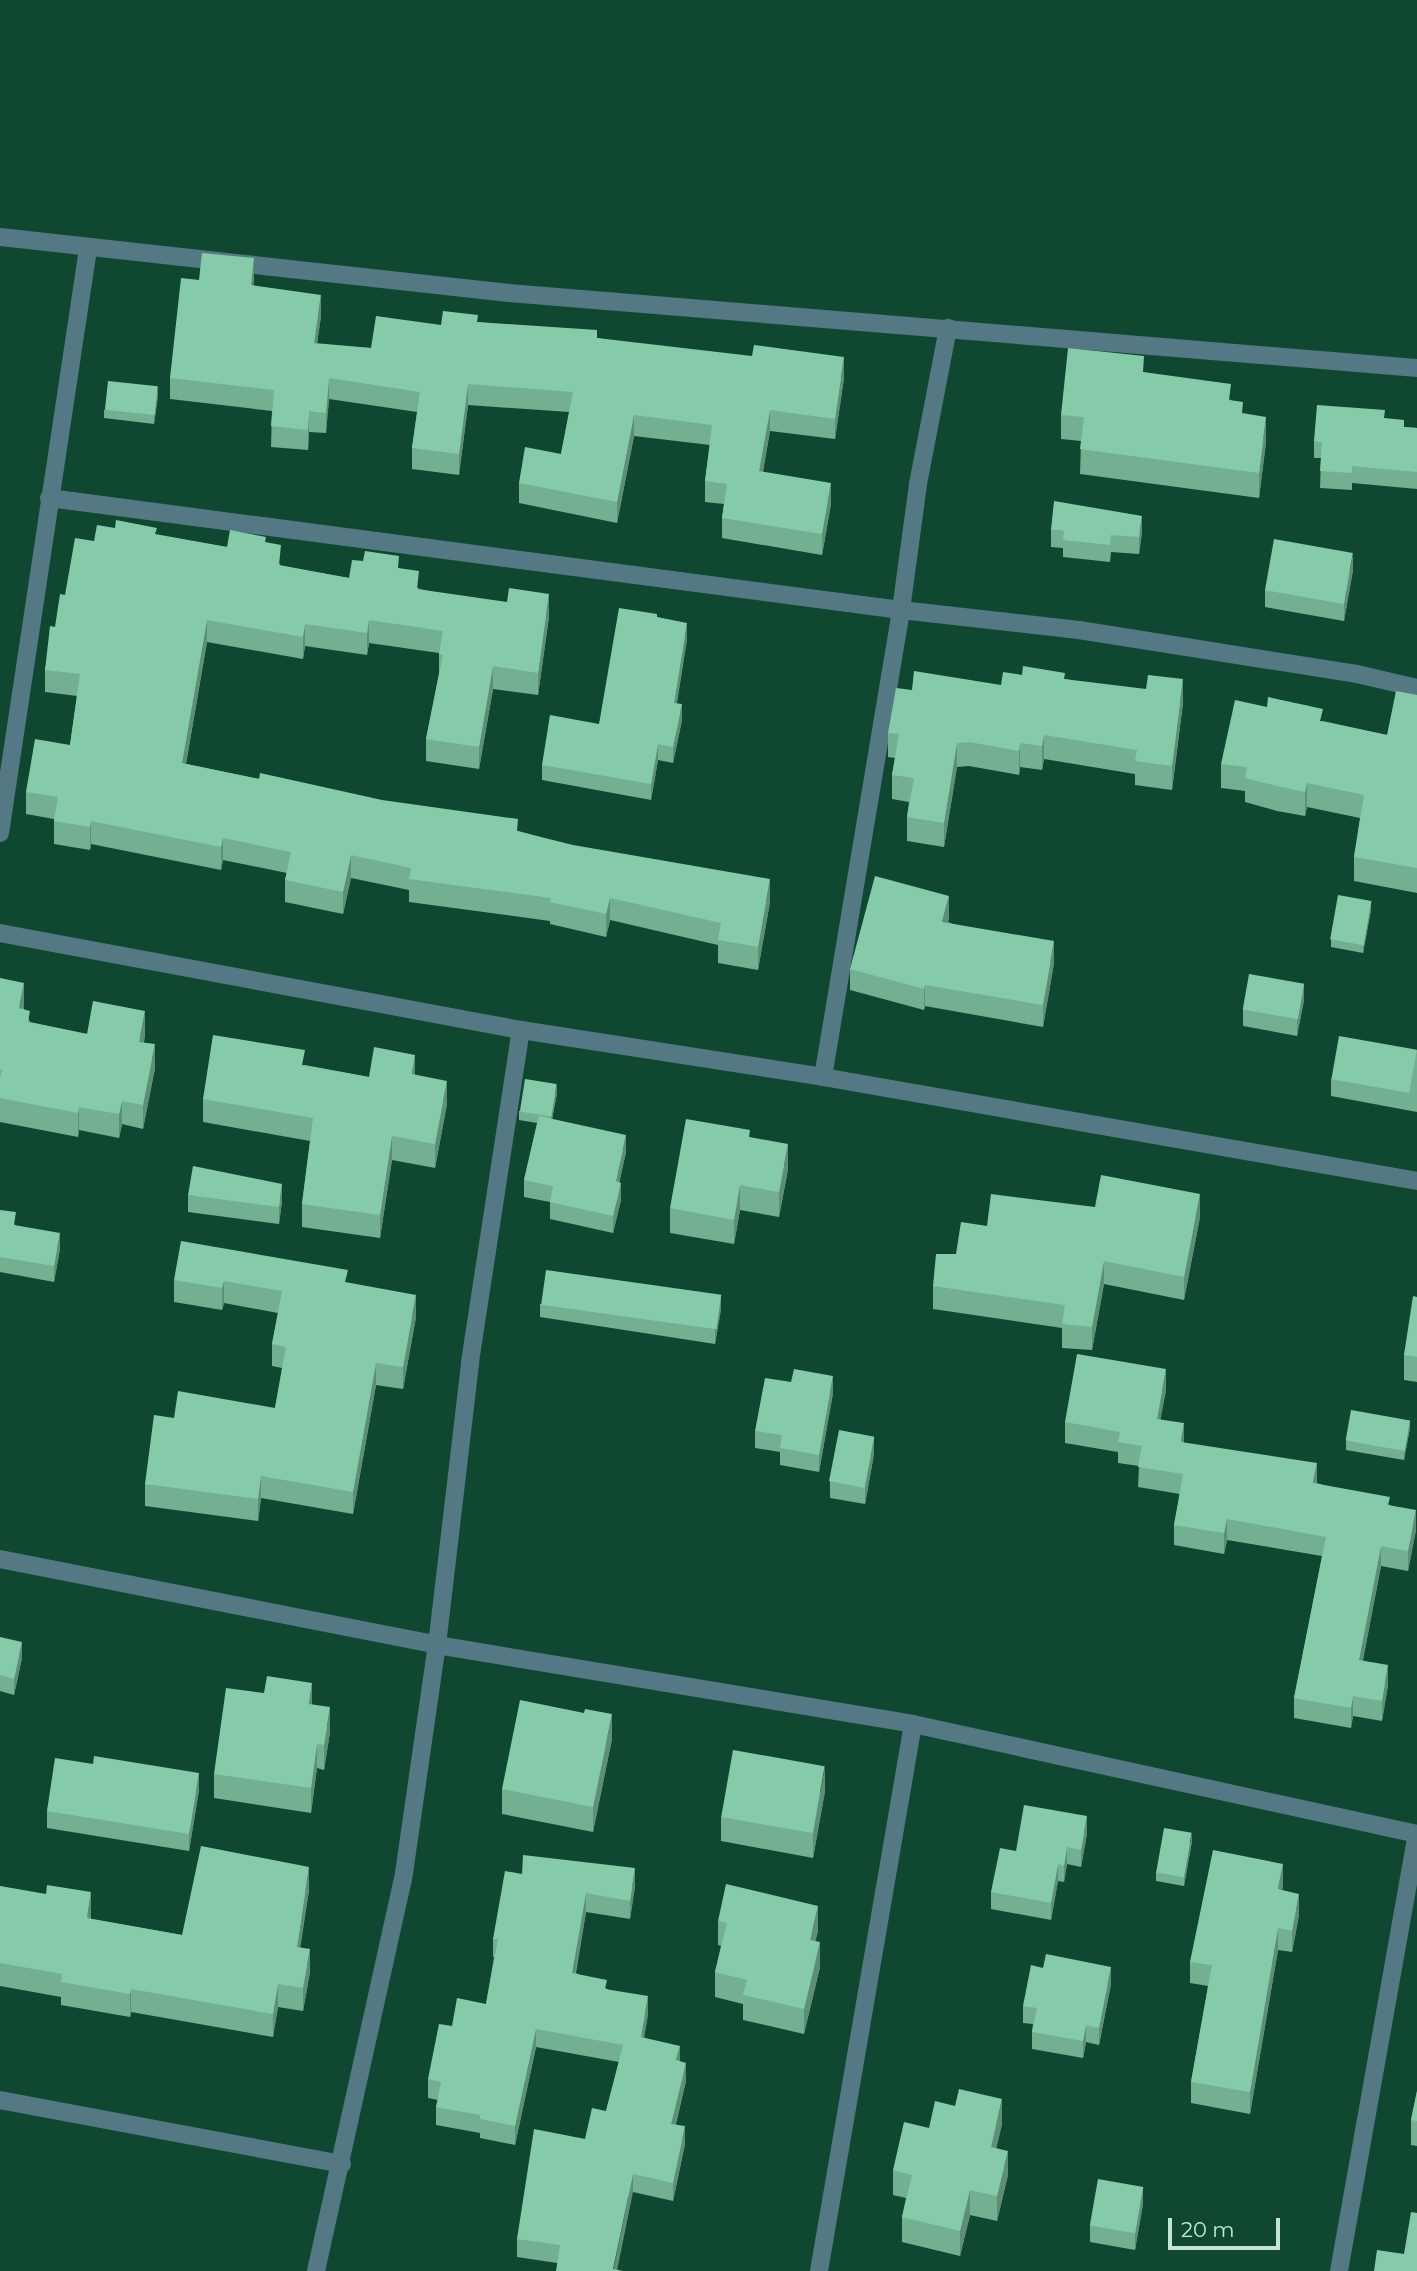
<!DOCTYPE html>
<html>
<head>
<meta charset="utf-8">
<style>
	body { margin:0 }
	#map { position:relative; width:1417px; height:2271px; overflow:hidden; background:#104731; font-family:Montserrat,sans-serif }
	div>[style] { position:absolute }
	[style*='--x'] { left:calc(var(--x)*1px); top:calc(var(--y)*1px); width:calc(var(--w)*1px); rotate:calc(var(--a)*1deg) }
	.minor>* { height:18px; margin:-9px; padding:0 9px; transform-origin:9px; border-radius:9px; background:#557885 }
	.wall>* { inset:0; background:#73af91 }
	.shaded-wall>* { inset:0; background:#5e8e76 }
	.building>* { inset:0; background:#86cba9; transform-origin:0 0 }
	span { translate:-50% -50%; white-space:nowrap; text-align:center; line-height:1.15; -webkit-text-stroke:7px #104731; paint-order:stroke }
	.scale { position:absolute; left:1168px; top:2218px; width:112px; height:32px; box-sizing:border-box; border:4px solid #c3e5d3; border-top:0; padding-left:9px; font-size:21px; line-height:24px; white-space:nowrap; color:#c3e5d3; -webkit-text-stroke:5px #104731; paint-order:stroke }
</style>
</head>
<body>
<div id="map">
	<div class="minor">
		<div style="--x:0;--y:237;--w:512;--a:6.28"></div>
		<div style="--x:509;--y:293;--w:911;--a:4.72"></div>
		<div style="--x:49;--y:498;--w:859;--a:7.49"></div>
		<div style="--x:901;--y:610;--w:179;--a:6.4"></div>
		<div style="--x:1079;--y:630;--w:281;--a:9"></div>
		<div style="--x:1357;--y:674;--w:62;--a:13.1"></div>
		<div style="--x:0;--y:833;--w:591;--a:-81.43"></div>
		<div style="--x:0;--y:933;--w:530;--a:10.55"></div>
		<div style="--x:521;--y:1030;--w:306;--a:8.8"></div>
		<div style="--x:823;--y:1077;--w:603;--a:9.93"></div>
		<div style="--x:823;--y:1077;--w:473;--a:-80.5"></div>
		<div style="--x:901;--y:610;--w:127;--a:-82.3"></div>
		<div style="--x:918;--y:484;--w:159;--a:-79.1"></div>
		<div style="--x:0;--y:1559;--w:445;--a:11.1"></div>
		<div style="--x:437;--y:1645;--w:483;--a:9.4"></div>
		<div style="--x:913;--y:1724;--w:516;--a:12.31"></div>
		<div style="--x:0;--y:2100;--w:348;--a:10.6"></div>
		<div style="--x:316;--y:2271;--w:401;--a:-77.5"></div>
		<div style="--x:403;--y:1880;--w:237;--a:-81.8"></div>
		<div style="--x:437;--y:1645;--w:285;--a:-83.3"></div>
		<div style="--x:470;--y:1362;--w:336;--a:-81.3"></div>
		<div style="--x:819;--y:2271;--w:555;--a:-80.25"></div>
		<div style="--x:1339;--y:2271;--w:444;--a:-79.9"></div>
	</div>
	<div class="wall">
		<div style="clip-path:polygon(254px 279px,253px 285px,321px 316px,317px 344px,371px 348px,441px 325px,478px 322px,597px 338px,844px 378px,835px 439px,770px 431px,763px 472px,831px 504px,822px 555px,722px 538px,722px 518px,724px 504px,705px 502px,705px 481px,710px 445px,634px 436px,617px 523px,519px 503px,519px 483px,561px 454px,569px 412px,468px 405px,459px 475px,412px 469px,412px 448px,417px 412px,329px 399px,326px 433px,309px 432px,308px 450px,271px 447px,272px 411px,170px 399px,170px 378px,199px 280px)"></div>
		<div style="clip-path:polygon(1144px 372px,1231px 400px,1266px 442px,1259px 498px,1080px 474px,1081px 441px,1061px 439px,1061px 415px)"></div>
		<div style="clip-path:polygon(158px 395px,154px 424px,104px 418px,104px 410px)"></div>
		<div style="clip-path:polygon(1385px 418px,1404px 427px,1417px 428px,1417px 489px,1352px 483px,1352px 490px,1320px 488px,1321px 458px,1314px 458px,1314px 441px)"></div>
		<div style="clip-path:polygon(115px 528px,227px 547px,266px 542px,281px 566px,349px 578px,399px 568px,419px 589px,549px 617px,538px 695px,493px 689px,479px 769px,426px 761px,426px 739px,439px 673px,439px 653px,369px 643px,367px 655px,305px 646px,303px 659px,207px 642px,186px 764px,518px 831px,770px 902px,758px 970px,718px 963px,718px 945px,610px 920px,606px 937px,550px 924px,550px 921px,409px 902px,409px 890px,351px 878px,343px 914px,285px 902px,285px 880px,287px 873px,223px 860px,221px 870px,91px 844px,90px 850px,54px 844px,54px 819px,26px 814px,26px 792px,70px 745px,77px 696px,45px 692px,45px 670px,55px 627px,65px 595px,94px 541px)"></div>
		<div style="clip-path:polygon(1051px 530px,1142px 533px,1139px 554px,1111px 552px,1110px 562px,1063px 557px,1063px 548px,1051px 547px)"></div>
		<div style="clip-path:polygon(1353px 570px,1344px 621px,1265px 607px,1265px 590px)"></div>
		<div style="clip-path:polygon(657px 617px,687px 639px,677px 703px,682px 720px,673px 763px,658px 760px,651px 800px,542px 780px,542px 765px,599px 724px)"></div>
		<div style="clip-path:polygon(1022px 675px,1065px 679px,1183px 703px,1172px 790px,1135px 785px,1135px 774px,1044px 759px,1042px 770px,1020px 767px,1019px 775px,969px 766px,957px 767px,944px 847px,907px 841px,907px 817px,909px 802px,892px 799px,892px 775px,895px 758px,888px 757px,888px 733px,912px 690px,1001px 685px)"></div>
		<div style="clip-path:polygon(1417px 695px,1417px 893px,1354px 881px,1354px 857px,1360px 818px,1307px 807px,1305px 816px,1277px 811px,1245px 802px,1245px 791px,1221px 788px,1221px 764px,1323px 721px,1387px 735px)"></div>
		<div style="clip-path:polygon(1371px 910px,1363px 953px,1331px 947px,1331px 939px)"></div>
		<div style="clip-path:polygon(949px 918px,948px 922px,1054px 963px,1043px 1027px,925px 1006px,924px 1010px,850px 990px,850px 969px)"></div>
		<div style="clip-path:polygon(0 978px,24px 1007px,24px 1009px,30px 1022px,87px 1034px,145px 1035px,144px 1042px,155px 1068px,143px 1129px,122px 1124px,119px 1138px,79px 1130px,78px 1137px,0 1122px)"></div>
		<div style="clip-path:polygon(1304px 1000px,1297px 1036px,1243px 1026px,1243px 1009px)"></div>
		<div style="clip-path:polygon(1417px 1050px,1417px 1112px,1331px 1096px,1331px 1079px)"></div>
		<div style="clip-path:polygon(305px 1065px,369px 1077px,415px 1075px,447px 1104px,435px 1168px,392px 1160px,380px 1238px,302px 1227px,302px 1204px,310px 1141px,203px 1122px,203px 1099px)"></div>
		<div style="clip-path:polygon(557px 1093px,552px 1119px,626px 1152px,619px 1183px,621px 1200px,613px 1233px,550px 1219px,550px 1202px,524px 1197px,524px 1180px,537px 1123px,519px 1120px,519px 1111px)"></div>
		<div style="clip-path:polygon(750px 1137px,788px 1169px,779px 1217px,740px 1210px,734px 1244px,670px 1233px,670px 1208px)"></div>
		<div style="clip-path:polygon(188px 1195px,282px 1201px,279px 1224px,188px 1212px)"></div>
		<div style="clip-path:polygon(1095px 1207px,1200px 1217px,1184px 1300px,1104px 1284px,1092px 1350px,1062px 1348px,1062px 1328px,933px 1309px,933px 1286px,956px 1254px,987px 1226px)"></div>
		<div style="clip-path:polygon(0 1210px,16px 1226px,60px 1249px,54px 1282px,0 1272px)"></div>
		<div style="clip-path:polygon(174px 1280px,348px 1283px,416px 1317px,403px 1389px,376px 1385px,353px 1514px,261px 1498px,258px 1521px,145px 1506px,145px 1484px,174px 1418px,275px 1408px,282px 1368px,272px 1366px,272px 1344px,278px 1313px,224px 1303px,222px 1310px,174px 1302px)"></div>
		<div style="clip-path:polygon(1417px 1297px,1417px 1382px,1404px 1380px,1404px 1355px)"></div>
		<div style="clip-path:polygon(540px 1304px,721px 1309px,715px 1344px,540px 1317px)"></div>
		<div style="clip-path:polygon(1166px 1390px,1160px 1419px,1184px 1443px,1390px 1505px,1416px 1530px,1408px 1571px,1381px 1566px,1363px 1660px,1388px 1685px,1382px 1721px,1353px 1716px,1351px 1728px,1294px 1718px,1294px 1698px,1322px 1556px,1227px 1540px,1224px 1554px,1174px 1545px,1174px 1525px,1180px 1494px,1138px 1487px,1139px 1466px,1118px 1463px,1118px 1452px,1065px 1443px,1065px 1422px)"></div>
		<div style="clip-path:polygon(833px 1393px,819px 1472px,780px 1465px,780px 1452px,755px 1448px,755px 1431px)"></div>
		<div style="clip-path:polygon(1410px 1428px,1404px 1460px,1346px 1450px,1346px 1441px)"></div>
		<div style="clip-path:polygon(874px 1454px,865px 1504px,830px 1498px,830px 1481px)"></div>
		<div style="clip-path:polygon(0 1637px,22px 1658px,14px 1695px,0 1691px)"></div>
		<div style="clip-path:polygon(312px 1704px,330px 1732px,324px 1770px,317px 1768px,311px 1813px,214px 1798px,214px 1774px)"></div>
		<div style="clip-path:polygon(612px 1739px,593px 1832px,502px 1814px,502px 1789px)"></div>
		<div style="clip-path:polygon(199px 1790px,189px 1851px,47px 1828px,47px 1811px)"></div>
		<div style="clip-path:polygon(825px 1791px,813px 1858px,721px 1841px,721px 1817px)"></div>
		<div style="clip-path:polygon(1087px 1833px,1081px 1867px,1067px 1864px,1064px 1882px,1058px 1881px,1051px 1920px,991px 1909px,991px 1892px,1016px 1851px)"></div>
		<div style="clip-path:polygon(1192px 1841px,1184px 1886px,1156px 1881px,1156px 1872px)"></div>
		<div style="clip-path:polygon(522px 1874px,635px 1886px,630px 1919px,586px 1912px,576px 1973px,607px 1989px,648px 2014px,644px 2038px,680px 2061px,686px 2081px,676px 2124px,685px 2144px,673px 2201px,633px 2192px,557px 2263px,517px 2257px,517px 2239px,585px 2139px,606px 2111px,619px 2062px,536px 2047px,515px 2145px,480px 2138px,480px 2133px,436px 2125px,436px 2107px,438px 2100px,428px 2098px,428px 2079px,452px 2026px,486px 2004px,494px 1957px,493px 1957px,493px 1939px)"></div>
		<div style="clip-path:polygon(1283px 1885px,1282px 1890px,1299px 1915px,1292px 1952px,1278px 1950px,1250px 2114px,1191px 2103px,1191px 2082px,1208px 1986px,1190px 1983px,1190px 1962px)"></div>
		<div style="clip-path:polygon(0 1886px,91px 1916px,91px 1919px,182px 1935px,309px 1890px,300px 1947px,310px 1972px,303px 2011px,278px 2007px,273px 2037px,131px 2012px,130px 2017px,61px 2005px,61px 1997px,0 1986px)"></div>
		<div style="clip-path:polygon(718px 1921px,818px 1931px,815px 1941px,820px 1967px,804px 2034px,743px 2020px,743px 2004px,715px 1997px,715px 1972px,721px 1946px,718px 1945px)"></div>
		<div style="clip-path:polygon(1111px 1984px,1099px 2045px,1086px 2042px,1083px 2058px,1032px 2049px,1032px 2032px,1033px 2024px,1023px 2023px,1023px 2006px)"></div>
		<div style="clip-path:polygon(1417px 2091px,1417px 2146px,1411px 2145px,1411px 2120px)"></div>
		<div style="clip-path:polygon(1002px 2124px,996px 2148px,1008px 2175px,997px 2221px,970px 2215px,960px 2256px,902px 2242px,902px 2217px,906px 2198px,893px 2195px,893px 2170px,929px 2128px)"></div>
		<div style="clip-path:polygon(1143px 2204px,1135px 2250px,1090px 2242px,1090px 2225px)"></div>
	</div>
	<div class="shaded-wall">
		<div style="clip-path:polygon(254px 258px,254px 279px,251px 305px,251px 285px)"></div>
		<div style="clip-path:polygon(321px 295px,321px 316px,314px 364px,314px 343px)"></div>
		<div style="clip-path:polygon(844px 357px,844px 378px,835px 439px,835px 419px)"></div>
		<div style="clip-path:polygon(329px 378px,329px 399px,326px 433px,326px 413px)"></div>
		<div style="clip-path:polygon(468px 384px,468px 405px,459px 475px,459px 454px)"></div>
		<div style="clip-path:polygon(158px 386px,158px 395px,154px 424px,154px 415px)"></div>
		<div style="clip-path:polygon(770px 410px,770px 431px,759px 492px,759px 471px)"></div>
		<div style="clip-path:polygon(309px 411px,309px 432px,308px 450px,308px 430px)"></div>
		<div style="clip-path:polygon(634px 415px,634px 436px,617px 523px,617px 502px)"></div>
		<div style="clip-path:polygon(1266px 417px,1266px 442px,1259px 498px,1259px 473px)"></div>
		<div style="clip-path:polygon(831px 483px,831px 504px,822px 555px,822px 534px)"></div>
		<div style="clip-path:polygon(1142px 516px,1142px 533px,1139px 554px,1139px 537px)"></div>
		<div style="clip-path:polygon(1353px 553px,1353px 570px,1344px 621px,1344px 604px)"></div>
		<div style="clip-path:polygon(549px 594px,549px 617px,538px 695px,538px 673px)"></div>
		<div style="clip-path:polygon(207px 620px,207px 642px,182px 786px,182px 763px)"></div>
		<div style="clip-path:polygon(369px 620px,369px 643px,367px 655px,367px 633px)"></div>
		<div style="clip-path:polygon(687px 623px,687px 639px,674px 719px,674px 703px)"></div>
		<div style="clip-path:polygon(305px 624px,305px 646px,303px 659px,303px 637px)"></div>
		<div style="clip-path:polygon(493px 666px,493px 689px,479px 769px,479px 747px)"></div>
		<div style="clip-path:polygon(1183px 679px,1183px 703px,1172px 790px,1172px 766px)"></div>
		<div style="clip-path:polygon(682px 704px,682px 720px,673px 763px,673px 747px)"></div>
		<div style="clip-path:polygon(1044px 735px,1044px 759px,1042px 770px,1042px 746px)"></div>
		<div style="clip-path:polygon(957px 743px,957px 767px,944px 847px,944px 823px)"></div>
		<div style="clip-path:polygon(1020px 743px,1020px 767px,1019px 775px,1019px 751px)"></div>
		<div style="clip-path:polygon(658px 744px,658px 760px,651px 800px,651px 784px)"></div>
		<div style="clip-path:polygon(1307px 783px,1307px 807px,1305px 816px,1305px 792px)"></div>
		<div style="clip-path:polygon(91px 821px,91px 844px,90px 850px,90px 827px)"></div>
		<div style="clip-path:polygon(223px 838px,223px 860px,221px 870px,221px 847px)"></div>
		<div style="clip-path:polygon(351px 855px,351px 878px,343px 914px,343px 892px)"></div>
		<div style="clip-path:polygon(770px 879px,770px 902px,758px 970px,758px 947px)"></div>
		<div style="clip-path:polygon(949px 896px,949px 918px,942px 943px,942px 922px)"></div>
		<div style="clip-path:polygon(610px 898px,610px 920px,606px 937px,606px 914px)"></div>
		<div style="clip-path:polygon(1371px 901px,1371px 910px,1363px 953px,1363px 944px)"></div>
		<div style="clip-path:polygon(1054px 941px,1054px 963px,1043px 1027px,1043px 1005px)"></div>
		<div style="clip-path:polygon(24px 983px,24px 1007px,19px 1031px,19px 1008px)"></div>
		<div style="clip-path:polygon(1304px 984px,1304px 1000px,1297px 1036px,1297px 1019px)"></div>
		<div style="clip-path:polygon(925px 985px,925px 1006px,924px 1010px,924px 989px)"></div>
		<div style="clip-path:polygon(145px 1011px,145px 1035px,139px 1065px,139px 1042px)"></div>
		<div style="clip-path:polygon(155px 1044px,155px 1068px,143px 1129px,143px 1105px)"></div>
		<div style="clip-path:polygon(415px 1055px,415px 1079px,412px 1074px)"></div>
		<div style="clip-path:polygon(447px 1081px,447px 1104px,435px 1168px,435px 1144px)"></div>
		<div style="clip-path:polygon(557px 1084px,557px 1093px,551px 1125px,551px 1117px)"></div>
		<div style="clip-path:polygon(122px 1101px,122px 1124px,119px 1138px,119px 1114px)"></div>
		<div style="clip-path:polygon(79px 1107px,79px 1130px,78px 1137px,78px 1113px)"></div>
		<div style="clip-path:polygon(626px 1135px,626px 1152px,616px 1198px,616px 1181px)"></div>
		<div style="clip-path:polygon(392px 1136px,392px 1160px,380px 1238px,380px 1215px)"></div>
		<div style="clip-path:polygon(788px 1144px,788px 1169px,779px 1217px,779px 1192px)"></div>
		<div style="clip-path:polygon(621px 1183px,621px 1200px,613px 1233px,613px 1216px)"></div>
		<div style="clip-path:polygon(282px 1184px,282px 1201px,279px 1224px,279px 1207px)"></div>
		<div style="clip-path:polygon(740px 1185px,740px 1210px,734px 1244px,734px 1220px)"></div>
		<div style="clip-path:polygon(1200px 1194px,1200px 1217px,1184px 1300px,1184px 1277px)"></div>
		<div style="clip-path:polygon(60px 1233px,60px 1249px,54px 1282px,54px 1266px)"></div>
		<div style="clip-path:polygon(1104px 1261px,1104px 1284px,1092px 1350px,1092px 1327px)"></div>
		<div style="clip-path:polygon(224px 1281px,224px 1303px,222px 1310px,222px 1288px)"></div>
		<div style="clip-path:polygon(416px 1295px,416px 1317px,403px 1389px,403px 1367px)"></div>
		<div style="clip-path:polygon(721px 1296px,721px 1309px,715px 1344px,715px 1331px)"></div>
		<div style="clip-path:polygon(376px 1363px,376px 1385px,353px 1514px,353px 1492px)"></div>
		<div style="clip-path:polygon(1166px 1369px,1166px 1390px,1157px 1439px,1157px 1419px)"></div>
		<div style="clip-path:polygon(833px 1376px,833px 1393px,819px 1472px,819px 1455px)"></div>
		<div style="clip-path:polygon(1410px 1420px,1410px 1428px,1404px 1460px,1404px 1452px)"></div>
		<div style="clip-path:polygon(1184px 1423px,1184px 1443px,1181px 1442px)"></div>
		<div style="clip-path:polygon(874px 1437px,874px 1454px,865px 1504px,865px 1487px)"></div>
		<div style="clip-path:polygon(1317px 1463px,1317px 1483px,1313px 1483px)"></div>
		<div style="clip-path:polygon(261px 1476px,261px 1498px,258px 1521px,258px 1499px)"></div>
		<div style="clip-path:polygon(1416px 1510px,1416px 1530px,1408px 1571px,1408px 1551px)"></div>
		<div style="clip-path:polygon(1227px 1519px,1227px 1540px,1224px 1554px,1224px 1533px)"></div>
		<div style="clip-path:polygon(1381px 1546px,1381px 1566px,1359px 1680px,1359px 1660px)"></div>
		<div style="clip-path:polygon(22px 1642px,22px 1658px,14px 1695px,14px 1679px)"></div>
		<div style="clip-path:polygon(1388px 1665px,1388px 1685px,1382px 1721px,1382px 1701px)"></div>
		<div style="clip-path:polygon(312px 1683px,312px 1708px,309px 1704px)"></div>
		<div style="clip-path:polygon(1353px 1696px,1353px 1716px,1351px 1728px,1351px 1708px)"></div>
		<div style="clip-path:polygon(330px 1707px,330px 1732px,324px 1770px,324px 1745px)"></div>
		<div style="clip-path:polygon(612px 1714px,612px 1739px,593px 1832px,593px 1807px)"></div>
		<div style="clip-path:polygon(317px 1744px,317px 1768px,311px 1813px,311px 1788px)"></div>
		<div style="clip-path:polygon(825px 1766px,825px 1791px,813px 1858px,813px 1833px)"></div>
		<div style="clip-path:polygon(199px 1773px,199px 1790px,189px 1851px,189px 1834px)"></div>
		<div style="clip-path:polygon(1087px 1816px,1087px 1833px,1081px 1867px,1081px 1850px)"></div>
		<div style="clip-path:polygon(1192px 1833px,1192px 1841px,1184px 1886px,1184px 1877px)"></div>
		<div style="clip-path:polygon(1067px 1847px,1067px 1864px,1064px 1882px,1064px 1866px)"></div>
		<div style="clip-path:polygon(1058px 1864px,1058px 1881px,1051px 1920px,1051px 1903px)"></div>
		<div style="clip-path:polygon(1283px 1864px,1283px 1885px,1278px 1911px,1278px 1889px)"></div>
		<div style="clip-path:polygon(309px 1867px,309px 1890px,297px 1970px,297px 1947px)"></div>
		<div style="clip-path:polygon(635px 1868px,635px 1886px,630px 1919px,630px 1901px)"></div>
		<div style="clip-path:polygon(91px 1892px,91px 1916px,87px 1941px,87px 1918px)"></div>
		<div style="clip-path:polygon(586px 1893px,586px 1912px,572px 1991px,572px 1973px)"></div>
		<div style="clip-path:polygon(1299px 1894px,1299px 1915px,1292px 1952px,1292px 1931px)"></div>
		<div style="clip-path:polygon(818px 1906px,818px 1931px,810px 1965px,810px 1940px)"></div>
		<div style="clip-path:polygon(1278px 1928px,1278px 1950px,1250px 2114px,1250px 2092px)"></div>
		<div style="clip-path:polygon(820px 1942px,820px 1967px,804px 2034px,804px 2009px)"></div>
		<div style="clip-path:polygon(310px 1949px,310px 1972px,303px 2011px,303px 1988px)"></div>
		<div style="clip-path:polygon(1111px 1967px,1111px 1984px,1099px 2045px,1099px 2028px)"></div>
		<div style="clip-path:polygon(278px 1984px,278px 2007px,273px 2037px,273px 2014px)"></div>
		<div style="clip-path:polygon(131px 1989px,131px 2012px,130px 2017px,130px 1994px)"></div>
		<div style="clip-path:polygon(648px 1996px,648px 2014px,641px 2055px,641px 2037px)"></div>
		<div style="clip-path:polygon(1086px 2025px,1086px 2042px,1083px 2058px,1083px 2041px)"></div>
		<div style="clip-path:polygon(536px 2029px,536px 2047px,515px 2145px,515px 2126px)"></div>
		<div style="clip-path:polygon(680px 2046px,680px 2065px,676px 2060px)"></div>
		<div style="clip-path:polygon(686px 2063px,686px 2081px,671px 2142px,671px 2124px)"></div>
		<div style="clip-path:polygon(1002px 2099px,1002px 2124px,991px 2172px,991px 2147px)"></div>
		<div style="clip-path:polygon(685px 2126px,685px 2144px,673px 2201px,673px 2183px)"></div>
		<div style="clip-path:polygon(1008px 2151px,1008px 2175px,997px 2221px,997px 2196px)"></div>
		<div style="clip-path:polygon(633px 2174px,633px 2192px,617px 2271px,613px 2271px)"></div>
		<div style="clip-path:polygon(1143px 2187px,1143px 2204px,1135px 2250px,1135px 2233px)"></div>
		<div style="clip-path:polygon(970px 2190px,970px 2215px,960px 2256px,960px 2231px)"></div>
	</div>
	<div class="building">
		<div style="clip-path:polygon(202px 253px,254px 258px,251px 285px,321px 295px,314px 343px,371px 348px,376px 316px,441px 325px,443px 311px,478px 315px,477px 322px,597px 330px,597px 338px,752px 356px,754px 345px,844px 357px,835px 419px,770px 410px,759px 471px,831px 483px,822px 534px,722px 518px,727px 484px,705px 481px,712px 425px,634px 415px,617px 502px,519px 483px,525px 447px,561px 454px,573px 392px,468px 384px,459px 454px,412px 448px,420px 392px,329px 378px,326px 413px,309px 411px,308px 430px,271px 426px,274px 390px,170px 378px,181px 278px,199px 280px)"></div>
		<div style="clip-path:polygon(1068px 348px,1144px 356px,1143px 372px,1231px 384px,1229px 400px,1243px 402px,1242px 413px,1266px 417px,1259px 473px,1080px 449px,1084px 417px,1061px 415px)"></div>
		<div style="left:108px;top:381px;width:50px;height:29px;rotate:6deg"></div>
		<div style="clip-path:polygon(1317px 405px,1385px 410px,1384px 418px,1404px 420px,1404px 427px,1417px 428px,1417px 472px,1352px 466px,1352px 473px,1320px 471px,1322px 442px,1314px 441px)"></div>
		<div style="clip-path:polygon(1054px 501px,1142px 516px,1139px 537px,1111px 535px,1110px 545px,1063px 540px,1064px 531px,1051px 530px)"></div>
		<div style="clip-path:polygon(116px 520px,157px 528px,155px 534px,227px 547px,230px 530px,266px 537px,265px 542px,281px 545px,279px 565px,349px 578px,352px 560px,363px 561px,365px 551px,399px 556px,398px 568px,419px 571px,417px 589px,507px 602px,509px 588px,549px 594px,538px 673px,493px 666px,479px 747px,426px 739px,443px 655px,439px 654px,443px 631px,369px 620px,367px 633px,305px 624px,303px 637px,207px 620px,182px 763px,259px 779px,260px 773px,382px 800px,518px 819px,517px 831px,573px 845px,770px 879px,758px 947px,718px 940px,721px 923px,610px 898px,606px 914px,550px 902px,551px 898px,409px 879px,411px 868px,351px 855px,343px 892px,285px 880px,291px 852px,223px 838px,221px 847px,91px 821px,90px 827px,54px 821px,58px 797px,26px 792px,35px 739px,70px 745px,80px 674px,45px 670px,50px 626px,55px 627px,60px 594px,65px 595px,75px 538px,94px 541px,97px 525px,115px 528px)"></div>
		<div style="left:1274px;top:539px;width:80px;height:52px;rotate:10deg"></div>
		<div style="clip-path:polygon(619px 608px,657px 614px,657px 617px,687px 623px,674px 703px,682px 704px,673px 747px,658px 744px,651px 784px,542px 765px,550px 715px,599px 724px)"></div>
		<div style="clip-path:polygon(1023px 666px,1065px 673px,1064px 679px,1146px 689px,1148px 675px,1183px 679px,1172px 766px,1135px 761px,1137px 750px,1044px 735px,1042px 746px,1020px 743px,1019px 751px,969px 742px,957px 743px,944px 823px,907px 817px,914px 778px,892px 775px,899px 734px,888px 733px,896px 688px,912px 690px,914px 671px,1001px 685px,1003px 672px,1022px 675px)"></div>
		<div style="clip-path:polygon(1396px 691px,1417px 695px,1417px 868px,1354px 857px,1364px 795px,1307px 783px,1305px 792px,1277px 786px,1245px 778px,1247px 767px,1221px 764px,1235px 700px,1267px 707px,1268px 697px,1323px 709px,1320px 721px,1387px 735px)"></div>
		<div style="clip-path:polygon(875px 876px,949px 896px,942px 922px,1054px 941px,1043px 1005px,925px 985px,924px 989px,850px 969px)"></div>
		<div style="left:1338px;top:895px;width:34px;height:45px;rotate:10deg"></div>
		<div style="left:1249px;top:974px;width:56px;height:36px;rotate:10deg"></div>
		<div style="clip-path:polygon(0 978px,24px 983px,19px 1008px,30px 1011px,28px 1022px,87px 1034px,93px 1001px,145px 1011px,139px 1042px,155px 1044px,143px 1105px,122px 1101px,119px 1114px,79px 1107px,78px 1113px,0 1098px,0 1078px,2px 1070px,0 1069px)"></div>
		<div style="clip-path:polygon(213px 1035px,305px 1050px,302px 1065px,369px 1077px,374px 1047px,415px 1055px,412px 1074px,447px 1081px,435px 1144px,392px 1136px,380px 1215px,302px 1204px,313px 1118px,203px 1099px)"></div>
		<div style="left:1339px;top:1036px;width:79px;height:44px;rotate:10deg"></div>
		<div style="left:525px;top:1079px;width:32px;height:33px;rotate:9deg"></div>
		<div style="clip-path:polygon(539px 1116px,626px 1135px,616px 1181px,621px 1183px,613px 1216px,550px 1202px,553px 1186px,524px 1180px)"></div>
		<div style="clip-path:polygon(686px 1119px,750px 1130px,749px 1137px,788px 1144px,779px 1192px,740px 1185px,734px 1220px,670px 1208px)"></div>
		<div style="clip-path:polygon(193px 1166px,282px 1184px,279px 1207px,188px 1195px)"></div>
		<div style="clip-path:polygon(1101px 1175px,1200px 1194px,1184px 1277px,1104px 1261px,1092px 1327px,1062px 1324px,1065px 1305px,933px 1286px,936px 1254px,956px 1254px,961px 1222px,987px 1226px,991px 1194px,1095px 1207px)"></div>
		<div style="clip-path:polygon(0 1210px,16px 1212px,14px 1225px,60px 1233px,54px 1266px,0 1257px)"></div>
		<div style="clip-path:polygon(181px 1241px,348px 1270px,345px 1282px,416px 1295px,403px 1367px,376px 1363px,353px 1492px,261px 1476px,258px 1499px,145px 1484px,154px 1415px,174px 1418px,178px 1391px,275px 1408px,286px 1347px,272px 1344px,282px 1291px,224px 1281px,222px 1288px,174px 1280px)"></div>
		<div style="left:546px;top:1270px;width:177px;height:35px;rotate:8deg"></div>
		<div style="clip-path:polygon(1413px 1296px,1417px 1297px,1417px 1357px,1404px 1355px)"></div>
		<div style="clip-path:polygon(1077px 1354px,1166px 1369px,1157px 1419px,1184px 1423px,1181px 1442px,1317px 1463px,1313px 1483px,1390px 1497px,1388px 1505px,1416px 1510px,1408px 1551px,1381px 1546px,1359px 1660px,1388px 1665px,1382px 1701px,1353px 1696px,1351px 1708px,1294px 1698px,1326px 1537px,1227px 1519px,1224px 1533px,1174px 1525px,1183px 1474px,1138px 1467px,1142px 1446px,1118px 1442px,1120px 1432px,1065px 1422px)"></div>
		<div style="clip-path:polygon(794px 1369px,833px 1376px,819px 1455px,780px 1448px,782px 1435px,755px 1431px,765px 1378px,791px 1382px)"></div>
		<div style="left:1351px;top:1410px;width:60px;height:31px;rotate:10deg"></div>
		<div style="left:839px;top:1430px;width:36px;height:52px;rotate:11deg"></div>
		<div style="clip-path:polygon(0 1637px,22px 1642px,14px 1679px,0 1675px)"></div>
		<div style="clip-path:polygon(267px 1676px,312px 1683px,309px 1704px,330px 1707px,324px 1745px,317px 1744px,311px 1788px,214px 1774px,226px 1688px,264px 1693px)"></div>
		<div style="clip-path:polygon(520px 1700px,584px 1713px,585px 1709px,612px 1714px,593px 1807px,502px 1789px)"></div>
		<div style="left:733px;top:1750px;width:93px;height:68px;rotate:10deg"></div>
		<div style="clip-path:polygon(94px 1756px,199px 1773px,189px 1834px,47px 1811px,55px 1758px,93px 1764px)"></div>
		<div style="clip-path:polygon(1024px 1805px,1087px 1816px,1081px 1850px,1067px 1847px,1064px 1866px,1058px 1864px,1051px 1903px,991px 1892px,1000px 1848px,1016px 1851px)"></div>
		<div style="left:1164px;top:1828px;width:28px;height:45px;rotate:10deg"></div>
		<div style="clip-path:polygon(201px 1846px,309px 1867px,297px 1947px,310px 1949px,303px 1988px,278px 1984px,273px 2014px,131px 1989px,130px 1994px,61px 1982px,62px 1974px,0 1963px,0 1886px,46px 1894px,47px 1885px,91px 1892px,87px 1918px,182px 1935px)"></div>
		<div style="clip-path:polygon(1213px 1850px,1283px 1864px,1278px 1889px,1299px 1894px,1292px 1931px,1278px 1928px,1250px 2092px,1191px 2082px,1212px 1965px,1190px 1962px)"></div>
		<div style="clip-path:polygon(523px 1855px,635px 1868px,630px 1901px,586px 1893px,572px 1973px,607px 1980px,605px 1989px,648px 1996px,641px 2037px,680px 2046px,676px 2060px,686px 2063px,671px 2124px,685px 2126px,673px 2183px,633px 2174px,613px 2269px,623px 2271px,556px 2271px,560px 2245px,517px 2239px,534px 2129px,585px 2139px,592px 2108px,606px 2111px,623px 2045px,536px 2029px,515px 2126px,480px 2119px,480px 2115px,436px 2107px,441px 2082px,428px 2079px,439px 2024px,452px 2026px,457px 1998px,486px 2004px,498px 1939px,493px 1939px,505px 1871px,522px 1874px)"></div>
		<div style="clip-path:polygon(726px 1884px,818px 1906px,810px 1940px,820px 1942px,804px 2009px,743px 1995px,747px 1980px,715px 1972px,727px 1923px,718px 1921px)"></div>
		<div style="clip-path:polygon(1046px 1954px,1111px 1967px,1099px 2028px,1086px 2025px,1083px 2041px,1032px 2032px,1037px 2008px,1023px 2006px,1031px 1965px,1043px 1968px)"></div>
		<div style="clip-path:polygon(959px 2089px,1002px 2099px,991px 2147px,1008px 2151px,997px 2196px,970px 2190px,960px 2231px,902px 2217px,912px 2175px,893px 2170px,904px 2122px,929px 2128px,935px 2101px,955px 2106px)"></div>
		<div style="clip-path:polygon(1417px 2091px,1417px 2121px,1411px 2120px)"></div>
		<div style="left:1098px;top:2179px;width:46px;height:47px;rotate:10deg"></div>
		<div style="clip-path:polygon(1411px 2212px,1417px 2213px,1417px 2271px,1374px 2271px,1377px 2250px,1404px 2254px)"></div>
	</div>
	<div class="scale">20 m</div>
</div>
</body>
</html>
